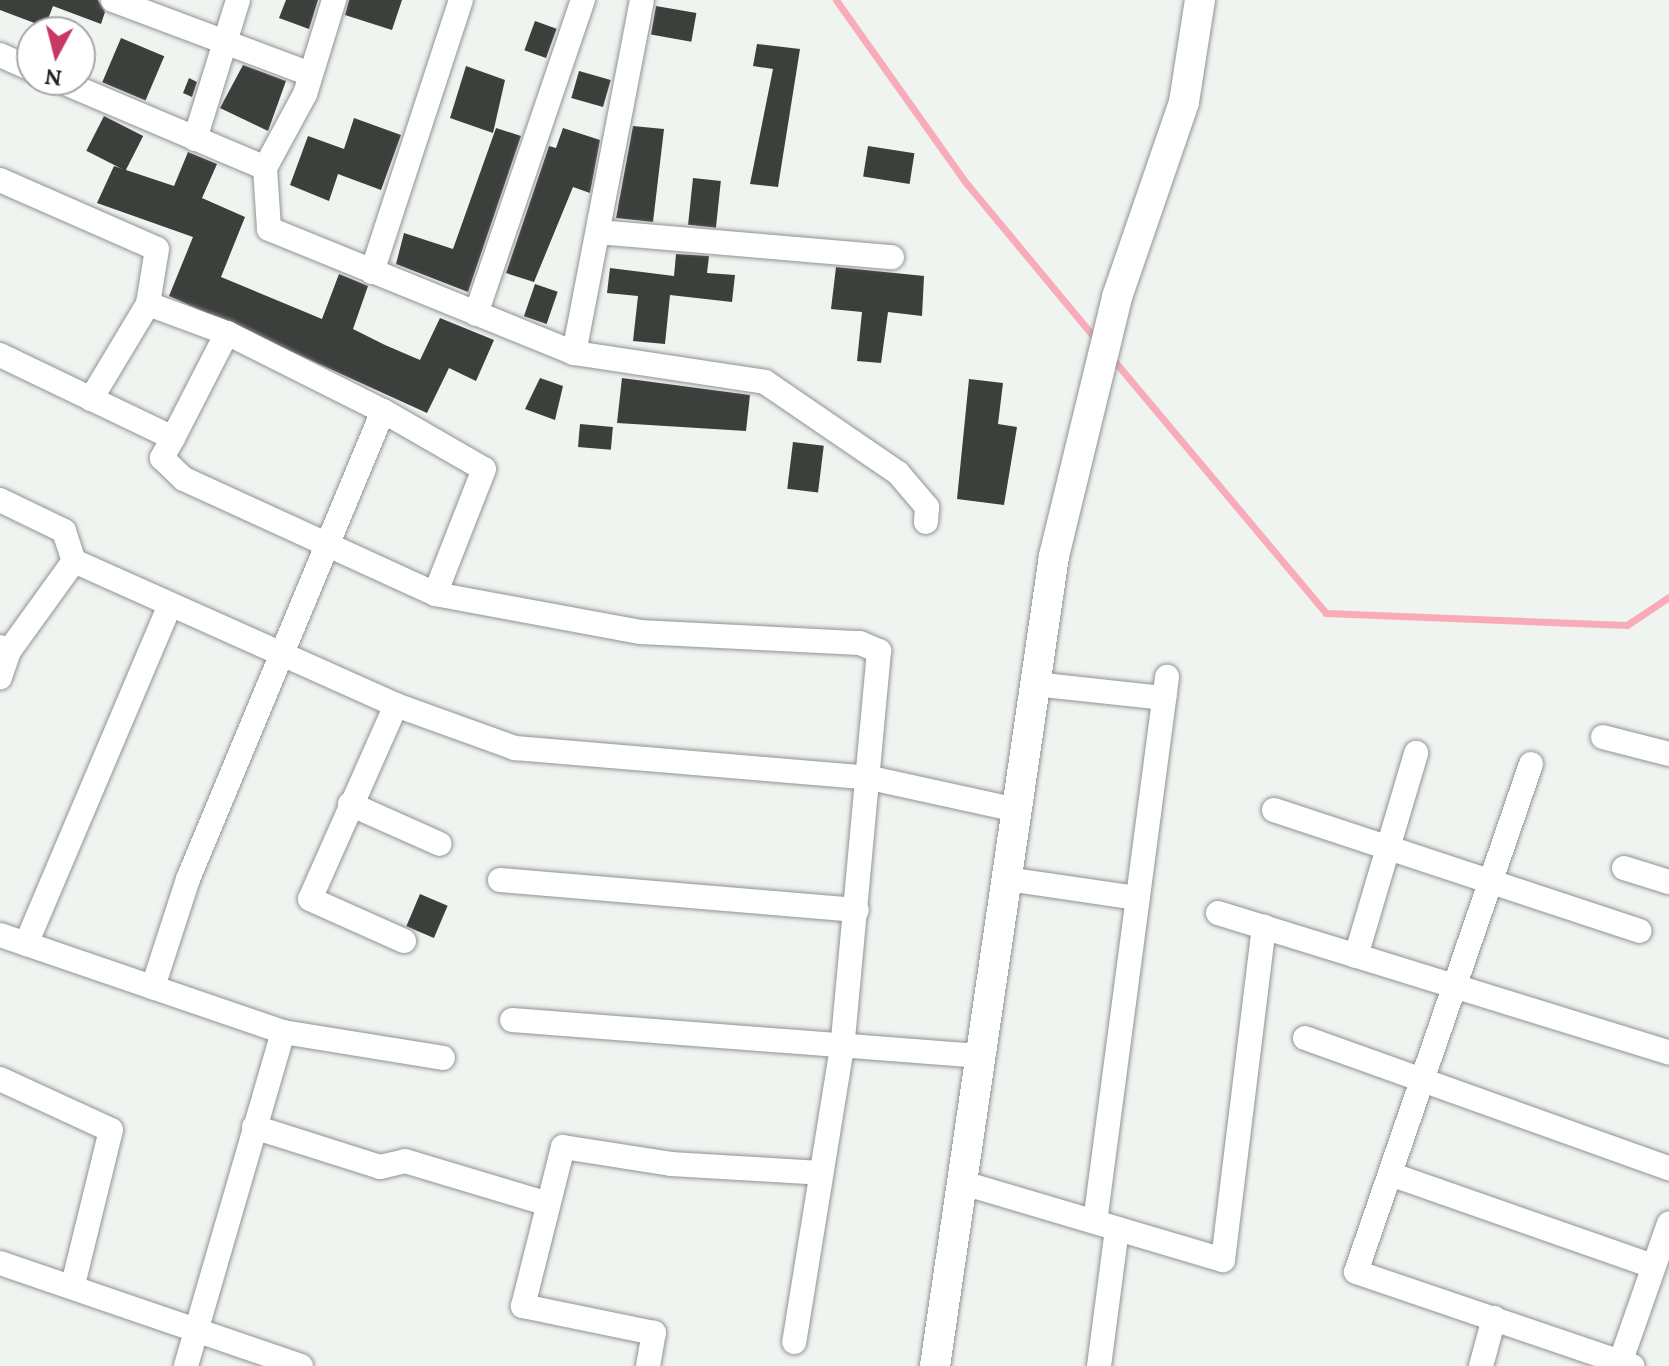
<!DOCTYPE html>
<html>
<head>
<meta charset="utf-8">
<style>
	body { margin:0 }
	#map { position:relative; width:1669px; height:1366px; overflow:hidden; background:#eff4f0; font-family:Lora,serif }
	div>[style] { position:absolute }
	[style*='--x'] { left:calc(var(--x)*1px); top:calc(var(--y)*1px); width:calc(var(--w)*1px); rotate:calc(var(--a)*1deg) }
	.stream>* { height:7px; margin:-3.5px; padding:0 3.5px; transform-origin:3.5px; border-radius:3.5px; background:#f8acba }
	.building>* { inset:0; background:#3c3f3c; transform-origin:0 0 }
	.roads { filter:drop-shadow(0 0 2px #909491) drop-shadow(0 0 2px #909491) }
	.minor>* { height:24px; margin:-12px; padding:0 12px; transform-origin:12px; border-radius:12px; background:#fff }
	.tertiary>* { height:30px; margin:-15px; padding:0 15px; transform-origin:15px; border-radius:15px; background:#fff }
	span { translate:-50% -50%; white-space:nowrap; text-align:center; line-height:1.15; -webkit-text-stroke:8px #fff; paint-order:stroke }
	.north { position:absolute; left:16px; top:16px; width:80px; height:80px; box-sizing:border-box; background:#fff; border:2px solid #a7a7a7; border-radius:50%; rotate:187deg; font-size:22px; font-weight:700; line-height:32px; text-align:center; color:#222423 }
	.north::after { content:''; display:block; margin:auto; width:28px; height:36px; background:#c73964; clip-path:polygon(50% 0,100% 100%,50% 72%,0 100%) }
</style>
</head>
<body>
<div id="map">
	<div class="stream">
		<div style="--x:836;--y:0;--w:226;--a:54.6"></div>
		<div style="--x:967;--y:184;--w:205;--a:50.3"></div>
		<div style="--x:1111;--y:357;--w:334;--a:50"></div>
		<div style="--x:1326;--y:613;--w:301;--a:2.3"></div>
		<div style="--x:1627;--y:625;--w:50;--a:-33.7"></div>
	</div>
	<div class="building">
		<div style="clip-path:polygon(0 0,98px 0,105px 12px,101px 24px,53px 6px,45px 27px,0 10px)"></div>
		<div style="clip-path:polygon(286px 0,318px 0,309px 29px,279px 18px)"></div>
		<div style="clip-path:polygon(349px 0,402px 0,392px 30px,345px 15px)"></div>
		<div style="left:656px;top:6px;width:41px;height:29px;rotate:10deg"></div>
		<div style="left:535px;top:21px;width:23px;height:31px;rotate:20deg"></div>
		<div style="left:121px;top:38px;width:47px;height:48px;rotate:23deg"></div>
		<div style="clip-path:polygon(757px 44px,800px 49px,778px 187px,750px 184px,773px 69px,753px 66px)"></div>
		<div style="clip-path:polygon(243px 65px,286px 81px,268px 131px,220px 108px)"></div>
		<div style="clip-path:polygon(466px 66px,505px 80px,493px 133px,450px 118px)"></div>
		<div style="left:579px;top:71px;width:33px;height:28px;rotate:16deg"></div>
		<div style="clip-path:polygon(189px 78px,197px 82px,192px 97px,183px 93px)"></div>
		<div style="left:104px;top:116px;width:44px;height:39px;rotate:27deg"></div>
		<div style="clip-path:polygon(354px 118px,401px 135px,381px 190px,338px 174px,329px 201px,290px 185px,308px 136px,344px 149px)"></div>
		<div style="clip-path:polygon(633px 126px,664px 129px,653px 222px,616px 218px)"></div>
		<div style="clip-path:polygon(496px 128px,521px 136px,468px 292px,396px 264px,404px 233px,453px 249px)"></div>
		<div style="clip-path:polygon(563px 128px,600px 140px,590px 193px,573px 187px,534px 282px,506px 273px,549px 146px,556px 148px)"></div>
		<div style="left:868px;top:146px;width:47px;height:31px;rotate:9deg"></div>
		<div style="clip-path:polygon(188px 152px,217px 164px,202px 198px,245px 217px,221px 277px,322px 319px,339px 274px,349px 278px,368px 286px,353px 329px,385px 345px,420px 360px,440px 318px,494px 340px,476px 381px,449px 368px,427px 413px,169px 296px,193px 237px,97px 203px,114px 166px,174px 186px)"></div>
		<div style="left:693px;top:178px;width:28px;height:47px;rotate:6deg"></div>
		<div style="clip-path:polygon(676px 254px,709px 256px,707px 273px,735px 275px,732px 302px,670px 295px,665px 344px,633px 341px,638px 296px,607px 293px,610px 268px,674px 276px)"></div>
		<div style="clip-path:polygon(836px 267px,924px 276px,922px 316px,888px 312px,881px 363px,857px 361px,862px 312px,831px 309px)"></div>
		<div style="left:535px;top:284px;width:24px;height:34px;rotate:19deg"></div>
		<div style="clip-path:polygon(540px 378px,563px 386px,555px 420px,525px 409px)"></div>
		<div style="clip-path:polygon(622px 378px,750px 395px,746px 431px,617px 423px)"></div>
		<div style="clip-path:polygon(969px 379px,1003px 383px,998px 424px,1017px 427px,1004px 505px,957px 499px)"></div>
		<div style="left:580px;top:424px;width:33px;height:23px;rotate:5deg"></div>
		<div style="left:793px;top:442px;width:31px;height:47px;rotate:7deg"></div>
		<div style="left:420px;top:894px;width:30px;height:35px;rotate:23deg"></div>
	</div>
	<div class="roads">
		<div class="minor">
			<div style="--x:113;--y:0;--w:207;--a:20.6"></div>
			<div style="--x:334;--y:0;--w:98;--a:107.1"></div>
			<div style="--x:305;--y:94;--w:84;--a:118.4"></div>
			<div style="--x:265;--y:168;--w:61;--a:86.2"></div>
			<div style="--x:269;--y:229;--w:329;--a:22.1"></div>
			<div style="--x:574;--y:353;--w:193;--a:8.6"></div>
			<div style="--x:765;--y:382;--w:161;--a:34.4"></div>
			<div style="--x:898;--y:473;--w:45;--a:49.5"></div>
			<div style="--x:927;--y:507;--w:15;--a:94"></div>
			<div style="--x:0;--y:55;--w:35;--a:24"></div>
			<div style="--x:58;--y:80;--w:225;--a:23"></div>
			<div style="--x:195;--y:139;--w:145;--a:-72.8"></div>
			<div style="--x:0;--y:180;--w:171;--a:23.7"></div>
			<div style="--x:157;--y:249;--w:56;--a:99.3"></div>
			<div style="--x:148;--y:304;--w:111;--a:121"></div>
			<div style="--x:598;--y:232;--w:295;--a:4.9"></div>
			<div style="--x:372;--y:272;--w:286;--a:-71.9"></div>
			<div style="--x:148;--y:304;--w:84;--a:20.2"></div>
			<div style="--x:476;--y:314;--w:332;--a:-71.2"></div>
			<div style="--x:574;--y:353;--w:359;--a:-79.1"></div>
			<div style="--x:0;--y:355;--w:192;--a:25.6"></div>
			<div style="--x:173;--y:438;--w:118;--a:-62.8"></div>
			<div style="--x:227;--y:333;--w:174;--a:26.6"></div>
			<div style="--x:383;--y:411;--w:507;--a:112.62"></div>
			<div style="--x:188;--y:879;--w:114;--a:108"></div>
			<div style="--x:383;--y:411;--w:116;--a:29.9"></div>
			<div style="--x:484;--y:469;--w:134;--a:111.4"></div>
			<div style="--x:173;--y:438;--w:23;--a:119"></div>
			<div style="--x:162;--y:458;--w:30;--a:44"></div>
			<div style="--x:184;--y:479;--w:276;--a:24.6"></div>
			<div style="--x:435;--y:594;--w:208;--a:10.5"></div>
			<div style="--x:640;--y:632;--w:220;--a:2.9"></div>
			<div style="--x:860;--y:643;--w:21;--a:23"></div>
			<div style="--x:879;--y:651;--w:392;--a:95.3"></div>
			<div style="--x:843;--y:1041;--w:305;--a:99.2"></div>
			<div style="--x:0;--y:500;--w:71;--a:25.8"></div>
			<div style="--x:64;--y:531;--w:32;--a:72"></div>
			<div style="--x:74;--y:561;--w:111;--a:125.8"></div>
			<div style="--x:74;--y:561;--w:353;--a:24.1"></div>
			<div style="--x:396;--y:705;--w:127;--a:19.9"></div>
			<div style="--x:515;--y:748;--w:357;--a:4.8"></div>
			<div style="--x:871;--y:778;--w:149;--a:12.4"></div>
			<div style="--x:0;--y:647;--w:10;--a:24"></div>
			<div style="--x:9;--y:651;--w:28;--a:109"></div>
			<div style="--x:1035;--y:684;--w:130;--a:6.2"></div>
			<div style="--x:396;--y:705;--w:212;--a:113.9"></div>
			<div style="--x:310;--y:899;--w:103;--a:24.1"></div>
			<div style="--x:1603;--y:737;--w:68;--a:14.4"></div>
			<div style="--x:1531;--y:764;--w:537;--a:109.01"></div>
			<div style="--x:1356;--y:1272;--w:292;--a:18.8"></div>
			<div style="--x:350;--y:804;--w:98;--a:24"></div>
			<div style="--x:1274;--y:810;--w:385;--a:18.3"></div>
			<div style="--x:1624;--y:868;--w:47;--a:17.3"></div>
			<div style="--x:1007;--y:879;--w:132;--a:8.3"></div>
			<div style="--x:500;--y:880;--w:358;--a:4.8"></div>
			<div style="--x:1218;--y:913;--w:472;--a:17.2"></div>
			<div style="--x:0;--y:935;--w:299;--a:18.9"></div>
			<div style="--x:283;--y:1032;--w:348;--a:106.2"></div>
			<div style="--x:26;--y:944;--w:368;--a:-67"></div>
			<div style="--x:1356;--y:956;--w:212;--a:-73.5"></div>
			<div style="--x:512;--y:1020;--w:471;--a:4.4"></div>
			<div style="--x:283;--y:1032;--w:162;--a:9.2"></div>
			<div style="--x:1305;--y:1038;--w:387;--a:19.7"></div>
			<div style="--x:0;--y:1079;--w:122;--a:24.7"></div>
			<div style="--x:111;--y:1130;--w:160;--a:103.8"></div>
			<div style="--x:254;--y:1127;--w:132;--a:17.6"></div>
			<div style="--x:380;--y:1167;--w:26;--a:-13"></div>
			<div style="--x:405;--y:1161;--w:146;--a:16.7"></div>
			<div style="--x:1390;--y:1174;--w:278;--a:19.3"></div>
			<div style="--x:963;--y:1183;--w:271;--a:16.5"></div>
			<div style="--x:1223;--y:1260;--w:336;--a:-83"></div>
			<div style="--x:1095;--y:1222;--w:550;--a:-82.47"></div>
			<div style="--x:0;--y:1263;--w:318;--a:18.9"></div>
			<div style="--x:648;--y:1366;--w:34;--a:-80"></div>
			<div style="--x:654;--y:1333;--w:134;--a:-168.4"></div>
			<div style="--x:523;--y:1306;--w:164;--a:-75.9"></div>
			<div style="--x:563;--y:1147;--w:109;--a:8.9"></div>
			<div style="--x:671;--y:1164;--w:150;--a:3.4"></div>
			<div style="--x:1099;--y:1366;--w:138;--a:-82.5"></div>
			<div style="--x:1481;--y:1366;--w:50;--a:-74.8"></div>
			<div style="--x:1619;--y:1366;--w:151;--a:-70.7"></div>
		</div>
		<div class="tertiary">
			<div style="--x:935;--y:1366;--w:819;--a:-81.64"></div>
			<div style="--x:1054;--y:556;--w:267;--a:-76.3"></div>
			<div style="--x:1117;--y:297;--w:206;--a:-71"></div>
			<div style="--x:1184;--y:102;--w:103;--a:-81.1"></div>
		</div>
	</div>
	<div class="north">N</div>
</div>
</body>
</html>
